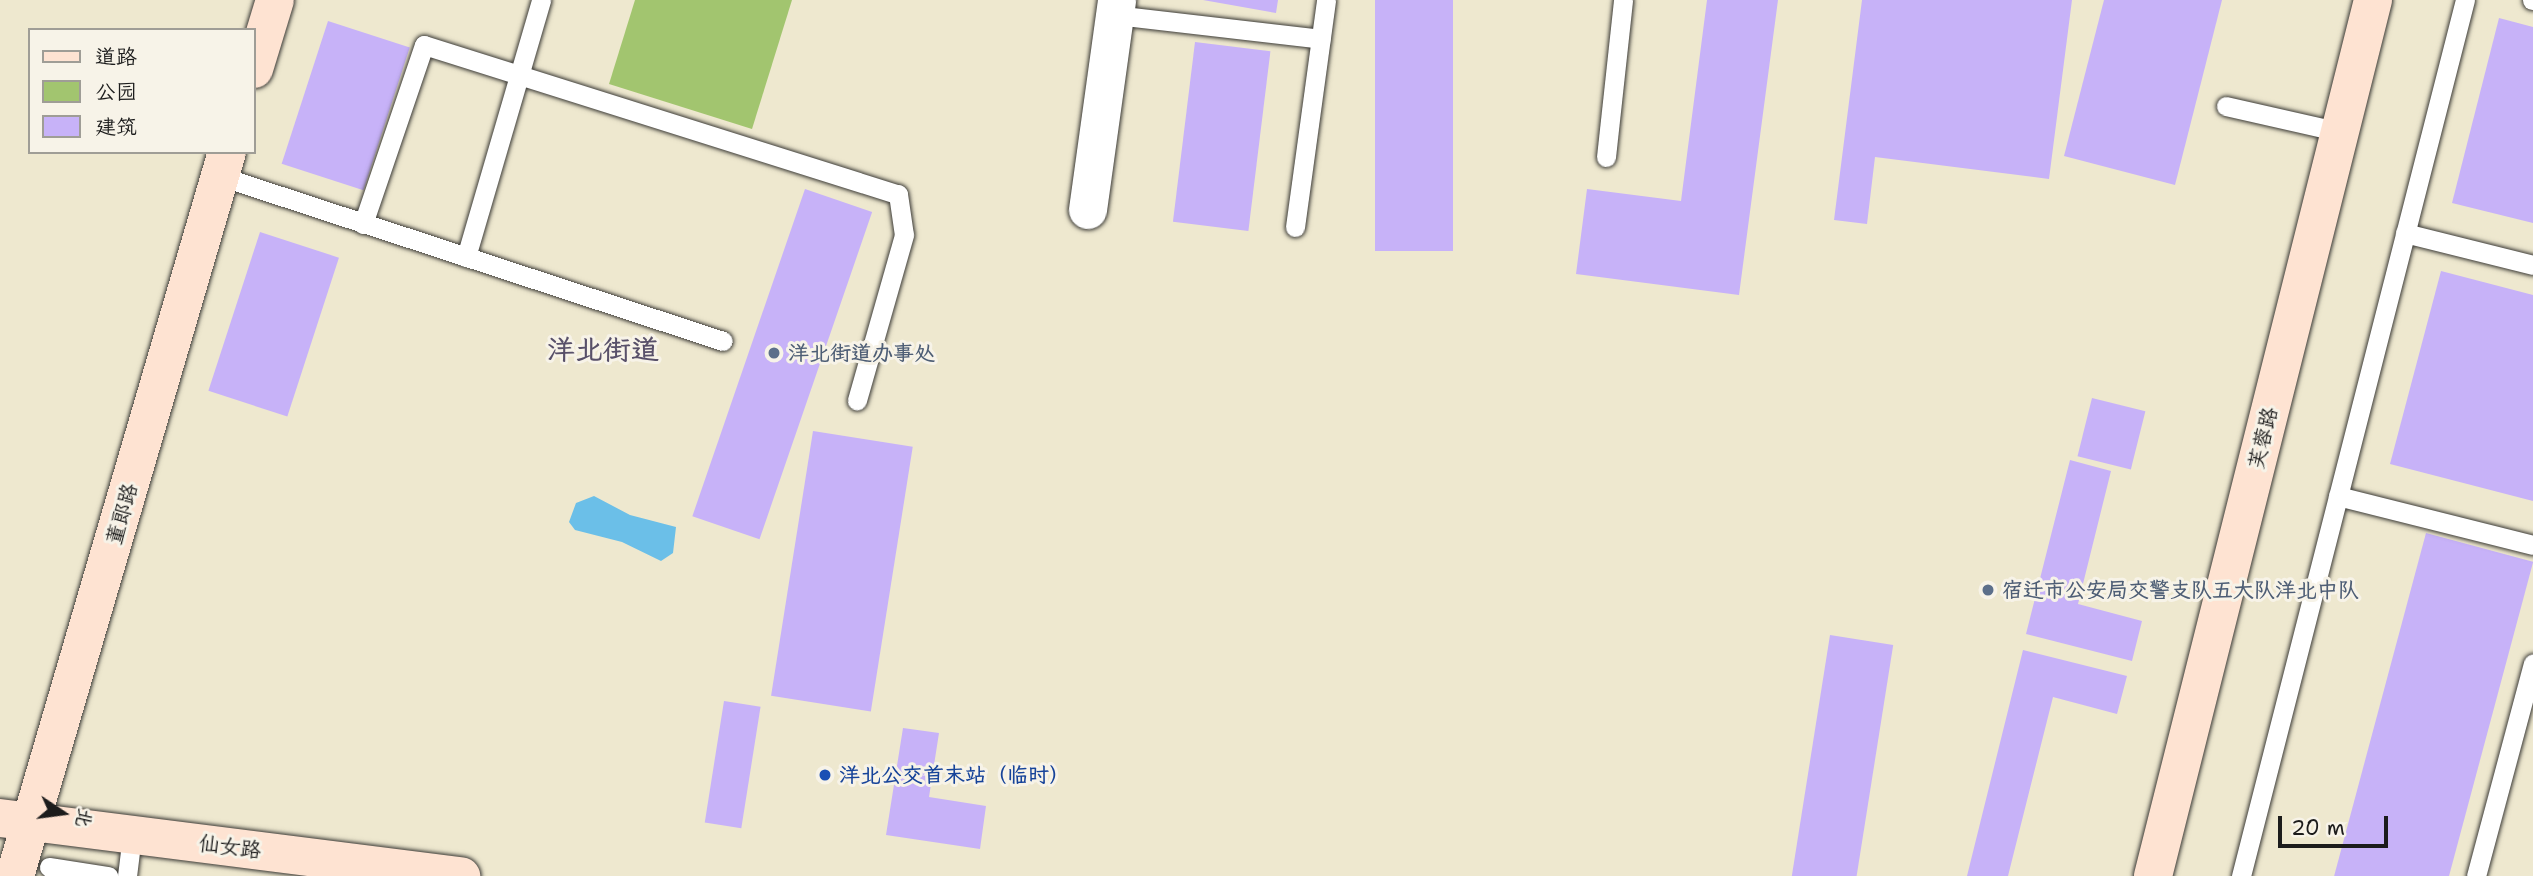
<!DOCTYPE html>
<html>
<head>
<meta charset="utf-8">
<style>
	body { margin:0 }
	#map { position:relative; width:2533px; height:876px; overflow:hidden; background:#eee8cf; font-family:"Shantell Sans","LXGW WenKai TC",sans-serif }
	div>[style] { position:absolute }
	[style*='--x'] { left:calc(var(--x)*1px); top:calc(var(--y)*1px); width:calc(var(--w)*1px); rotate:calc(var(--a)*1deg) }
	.green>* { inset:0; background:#a2c56f }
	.water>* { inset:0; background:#6bbfe8 }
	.building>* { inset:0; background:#c7b2f8; transform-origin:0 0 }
	.roads { filter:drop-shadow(0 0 2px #3c3b37) drop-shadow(0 0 2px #3c3b37) }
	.lane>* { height:19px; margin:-9.5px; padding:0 9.5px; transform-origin:9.5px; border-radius:9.5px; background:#fff }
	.street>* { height:38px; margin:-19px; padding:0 19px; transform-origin:19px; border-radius:19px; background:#fff }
	.secondary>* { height:38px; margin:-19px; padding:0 19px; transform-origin:19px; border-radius:19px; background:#fee3d2 }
	.dots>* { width:19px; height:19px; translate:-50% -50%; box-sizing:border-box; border:4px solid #f7f3e8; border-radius:50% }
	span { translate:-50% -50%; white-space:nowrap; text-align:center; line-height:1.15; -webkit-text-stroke:6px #f7f3e8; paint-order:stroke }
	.service-label { font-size:21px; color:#4e5e75; font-weight:700 }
	.left { translate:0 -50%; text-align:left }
	.street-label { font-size:21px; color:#1c1c1c }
	.transit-label { font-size:21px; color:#164399; font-weight:700 }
	.district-label { font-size:28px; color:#585069; font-weight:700 }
	.legend { position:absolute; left:28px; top:28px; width:228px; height:126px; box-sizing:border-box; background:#f7f3e8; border:2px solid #9f9d96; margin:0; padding:9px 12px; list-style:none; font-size:21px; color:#1c1c1c }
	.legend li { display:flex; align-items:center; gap:14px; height:35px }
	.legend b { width:35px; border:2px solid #9f9d96 }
	.north { position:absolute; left:28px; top:778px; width:70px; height:70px; -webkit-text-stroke:5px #f7f3e8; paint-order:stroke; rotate:103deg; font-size:19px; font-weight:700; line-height:28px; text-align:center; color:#1c1c1c }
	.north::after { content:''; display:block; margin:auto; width:24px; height:32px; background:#1c1c1c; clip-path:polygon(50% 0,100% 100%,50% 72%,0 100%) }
	.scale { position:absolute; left:2278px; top:816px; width:110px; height:32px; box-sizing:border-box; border:4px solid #1c1c1c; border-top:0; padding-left:9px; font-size:21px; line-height:24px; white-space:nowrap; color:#1c1c1c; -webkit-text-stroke:5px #f7f3e8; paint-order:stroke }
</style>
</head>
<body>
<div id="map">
	<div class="green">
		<div style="clip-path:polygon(635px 0,792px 0,752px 129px,609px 84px)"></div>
	</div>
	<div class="water">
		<div style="clip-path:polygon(594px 496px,630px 515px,676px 527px,673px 553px,661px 561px,622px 542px,575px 530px,569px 522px,576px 503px)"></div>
	</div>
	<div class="building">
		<div style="clip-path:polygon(1203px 0,1278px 0,1276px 13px)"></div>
		<div style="left:1375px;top:0;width:78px;height:251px"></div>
		<div style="clip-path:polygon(1707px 0,1778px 0,1739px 295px,1576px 274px,1587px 189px,1681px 201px)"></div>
		<div style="clip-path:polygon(1862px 0,2072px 0,2049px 179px,1875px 157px,1867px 224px,1834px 220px)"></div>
		<div style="clip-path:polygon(2104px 0,2222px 0,2175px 185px,2064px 156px)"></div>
		<div style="clip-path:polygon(2499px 18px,2533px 27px,2533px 223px,2452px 203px)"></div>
		<div style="left:328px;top:21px;width:86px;height:150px;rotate:18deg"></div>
		<div style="left:1195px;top:42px;width:76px;height:181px;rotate:7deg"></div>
		<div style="left:805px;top:189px;width:71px;height:346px;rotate:19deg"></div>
		<div style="left:260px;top:232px;width:83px;height:167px;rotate:18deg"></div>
		<div style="clip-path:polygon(2441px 271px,2533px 295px,2533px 501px,2390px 464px)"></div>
		<div style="left:2092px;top:398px;width:55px;height:60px;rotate:14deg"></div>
		<div style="left:813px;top:431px;width:101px;height:268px;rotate:9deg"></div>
		<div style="clip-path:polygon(2070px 460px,2111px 471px,2078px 604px,2142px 621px,2132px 661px,2026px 634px)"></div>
		<div style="left:2426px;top:533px;width:111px;height:355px;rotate:15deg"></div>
		<div style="left:1830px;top:635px;width:64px;height:244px;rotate:9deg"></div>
		<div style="clip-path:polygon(2023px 650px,2127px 676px,2117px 714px,2053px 697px,2008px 876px,1967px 876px)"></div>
		<div style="left:724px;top:701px;width:37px;height:123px;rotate:9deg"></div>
		<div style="clip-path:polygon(903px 728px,939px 733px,929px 797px,986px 806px,980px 849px,886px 835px)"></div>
	</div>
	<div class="roads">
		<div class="lane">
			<div style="--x:2532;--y:0;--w:1;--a:0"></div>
			<div style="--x:1115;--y:15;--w:207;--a:6.6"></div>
			<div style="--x:2226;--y:106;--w:117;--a:12.8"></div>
			<div style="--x:1606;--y:157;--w:158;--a:-83.8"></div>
			<div style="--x:220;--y:176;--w:529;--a:18.16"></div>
			<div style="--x:363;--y:224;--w:189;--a:-71.2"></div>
			<div style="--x:424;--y:45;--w:497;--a:17.5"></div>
			<div style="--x:898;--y:194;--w:41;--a:81.7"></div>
			<div style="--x:904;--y:235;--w:172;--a:105.9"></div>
			<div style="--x:1295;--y:227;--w:229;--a:-82.2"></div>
			<div style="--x:2405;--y:233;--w:132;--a:14"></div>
			<div style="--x:466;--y:257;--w:268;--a:-73.7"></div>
			<div style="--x:2338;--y:496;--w:201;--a:14.1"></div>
			<div style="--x:49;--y:867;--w:60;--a:8.7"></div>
			<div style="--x:127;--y:876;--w:41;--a:-83"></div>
			<div style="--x:2241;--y:876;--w:904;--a:-75.66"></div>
			<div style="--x:2476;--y:876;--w:220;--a:-75"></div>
		</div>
		<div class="street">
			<div style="--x:1088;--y:210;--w:212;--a:-82.1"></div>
		</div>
		<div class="secondary">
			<div style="--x:254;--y:69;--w:72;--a:-73.1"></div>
			<div style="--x:0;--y:818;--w:465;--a:7.2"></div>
			<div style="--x:15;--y:876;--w:754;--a:-73.68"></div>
			<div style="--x:2153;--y:876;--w:903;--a:-75.9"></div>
		</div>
	</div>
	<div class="dots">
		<div style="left:774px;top:353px;background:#5c6f8a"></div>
		<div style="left:1988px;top:590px;background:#5c6f8a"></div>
		<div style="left:825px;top:775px;background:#1a4fb4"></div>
	</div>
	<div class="service-label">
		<span class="left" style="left:788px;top:353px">洋北街道办事处</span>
		<span class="left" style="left:2002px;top:590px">宿迁市公安局交警支队五大队洋北中队</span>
	</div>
	<div class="street-label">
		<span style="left:2263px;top:438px;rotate:-76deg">芙蓉路</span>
		<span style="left:122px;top:514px;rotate:-74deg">董郎路</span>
		<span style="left:230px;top:847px;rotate:7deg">仙女路</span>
	</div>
	<div class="transit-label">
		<span class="left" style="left:839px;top:775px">洋北公交首末站（临时）</span>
	</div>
	<div class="district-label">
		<span style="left:603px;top:349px">洋北街道</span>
	</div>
	<ul class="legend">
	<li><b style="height:9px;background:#fee3d2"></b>道路</li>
	<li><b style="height:19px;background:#a2c56f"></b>公园</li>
	<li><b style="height:19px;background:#c7b2f8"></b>建筑</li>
	</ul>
	<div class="north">北</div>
	<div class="scale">20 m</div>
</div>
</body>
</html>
